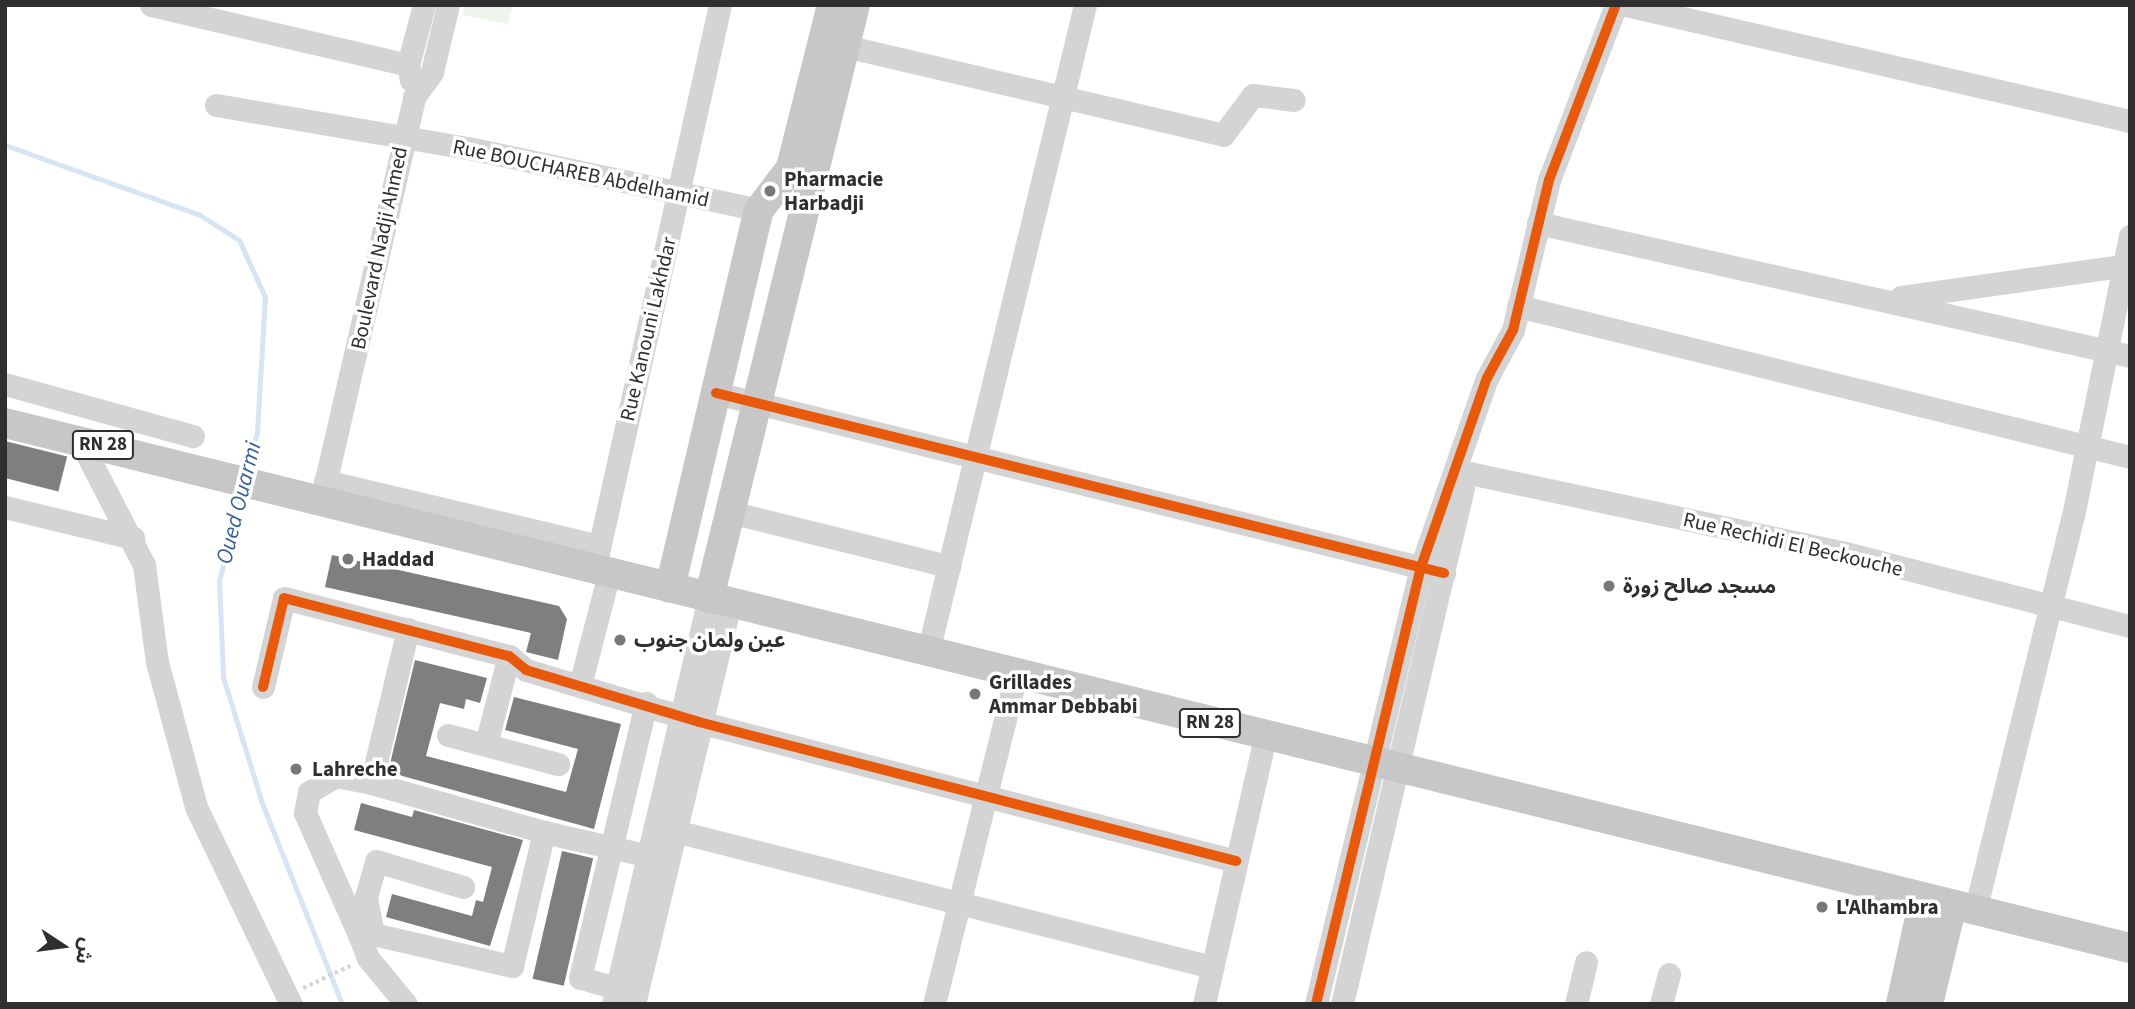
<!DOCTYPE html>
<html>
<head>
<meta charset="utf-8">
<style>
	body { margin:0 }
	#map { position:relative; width:2135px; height:1009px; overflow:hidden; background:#fff; font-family:"Source Sans 3","Noto Sans Arabic",sans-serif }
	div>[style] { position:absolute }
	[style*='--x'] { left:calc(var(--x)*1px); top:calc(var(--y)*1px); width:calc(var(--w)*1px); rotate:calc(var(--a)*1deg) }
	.green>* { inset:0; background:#eff5eb }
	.stream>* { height:5px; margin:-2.5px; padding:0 2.5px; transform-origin:2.5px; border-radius:2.5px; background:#d7e4f3 }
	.building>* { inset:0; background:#7f7f7f; transform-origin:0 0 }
	.path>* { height:3.5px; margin-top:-1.75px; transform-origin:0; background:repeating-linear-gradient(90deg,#d4d4d4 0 3.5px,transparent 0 7px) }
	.minor>* { height:23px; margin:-11.5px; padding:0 11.5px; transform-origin:11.5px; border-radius:11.5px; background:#d4d4d4 }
	.major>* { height:30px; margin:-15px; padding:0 15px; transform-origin:15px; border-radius:15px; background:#c7c7c7 }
	.cycleway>* { height:10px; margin:-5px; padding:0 5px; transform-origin:5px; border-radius:5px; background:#e8590c }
	.dots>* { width:19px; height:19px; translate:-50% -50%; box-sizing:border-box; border:4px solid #fff; border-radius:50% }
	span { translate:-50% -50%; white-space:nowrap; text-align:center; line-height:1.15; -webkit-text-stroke:7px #fff; paint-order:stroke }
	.shield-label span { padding:2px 5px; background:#fff; border:2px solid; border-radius:5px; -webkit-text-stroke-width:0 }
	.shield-label { font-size:19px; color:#2f2f2f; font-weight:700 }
	.street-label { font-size:21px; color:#2f2f2f }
	.poi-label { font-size:21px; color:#2f2f2f; font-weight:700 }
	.left { translate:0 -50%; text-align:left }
	.water-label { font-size:23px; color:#366297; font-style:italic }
	.frame { position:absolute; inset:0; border:7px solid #2f2f2f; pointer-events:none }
	.north { position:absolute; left:28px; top:911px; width:70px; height:70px; -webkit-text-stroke:5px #fff; paint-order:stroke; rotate:103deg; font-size:19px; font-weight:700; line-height:28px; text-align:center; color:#2f2f2f }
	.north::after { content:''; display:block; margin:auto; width:24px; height:32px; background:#2f2f2f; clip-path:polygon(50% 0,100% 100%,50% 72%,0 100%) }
</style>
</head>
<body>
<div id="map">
	<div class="green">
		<div style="clip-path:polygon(465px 5px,513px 5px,508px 24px,462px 15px)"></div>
	</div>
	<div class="stream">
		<div style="--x:5;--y:145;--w:207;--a:19.7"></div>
		<div style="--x:200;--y:215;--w:46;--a:32.7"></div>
		<div style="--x:239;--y:240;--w:63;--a:65.5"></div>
		<div style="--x:265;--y:297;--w:135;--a:93.4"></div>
		<div style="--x:257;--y:432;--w:43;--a:104.7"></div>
		<div style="--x:242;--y:490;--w:94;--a:104.2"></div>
		<div style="--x:219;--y:581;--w:96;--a:87.6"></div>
		<div style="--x:223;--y:677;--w:132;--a:72.8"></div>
		<div style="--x:262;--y:803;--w:216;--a:68.3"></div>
	</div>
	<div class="building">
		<div style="left:5px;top:441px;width:64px;height:36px;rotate:14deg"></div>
		<div style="clip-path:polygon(332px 555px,559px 606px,567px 619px,558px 660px,526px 652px,531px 633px,325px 587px)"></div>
		<div style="clip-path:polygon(415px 660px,487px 678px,480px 703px,466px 699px,464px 709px,440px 703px,426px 756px,566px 792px,578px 749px,505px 730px,514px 697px,621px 724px,594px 829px,388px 772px)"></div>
		<div style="clip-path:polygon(361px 803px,412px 817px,414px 810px,523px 840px,490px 946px,386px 917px,392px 894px,472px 916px,476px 900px,483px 902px,492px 867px,354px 830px)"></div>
		<div style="left:562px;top:851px;width:32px;height:131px;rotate:13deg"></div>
	</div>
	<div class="path">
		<div style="--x:303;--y:988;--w:52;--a:-25.1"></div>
	</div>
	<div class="minor">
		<div style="--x:151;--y:5;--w:264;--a:13.1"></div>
		<div style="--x:1626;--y:5;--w:517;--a:12.96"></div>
		<div style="--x:845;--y:46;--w:388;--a:13.2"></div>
		<div style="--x:1223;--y:135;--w:50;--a:-53.1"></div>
		<div style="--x:1253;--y:95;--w:41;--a:7"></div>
		<div style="--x:411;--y:80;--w:15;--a:-101"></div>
		<div style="--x:408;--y:65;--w:62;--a:-75.1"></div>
		<div style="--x:216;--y:105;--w:261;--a:9.7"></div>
		<div style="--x:473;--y:149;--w:292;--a:12"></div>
		<div style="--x:1538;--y:223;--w:607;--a:12.66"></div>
		<div style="--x:1901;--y:297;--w:231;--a:-8"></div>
		<div style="--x:1518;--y:306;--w:630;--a:13.86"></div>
		<div style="--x:5;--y:384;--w:195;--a:15.5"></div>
		<div style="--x:716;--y:393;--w:750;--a:13.89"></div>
		<div style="--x:79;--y:439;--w:142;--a:62.7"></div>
		<div style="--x:144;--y:565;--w:98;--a:82.4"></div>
		<div style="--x:157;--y:662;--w:150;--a:74.9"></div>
		<div style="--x:196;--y:807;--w:219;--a:64.3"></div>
		<div style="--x:1455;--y:470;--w:399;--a:12"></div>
		<div style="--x:1845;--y:553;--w:294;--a:14.4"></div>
		<div style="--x:325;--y:481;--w:282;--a:13.3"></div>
		<div style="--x:322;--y:497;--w:410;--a:-77"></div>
		<div style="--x:414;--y:97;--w:31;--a:-54"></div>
		<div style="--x:432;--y:72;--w:69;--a:-76.6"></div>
		<div style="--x:5;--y:507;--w:132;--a:13.6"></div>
		<div style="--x:730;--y:512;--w:226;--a:13.9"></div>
		<div style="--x:594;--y:571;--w:580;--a:-77.45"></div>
		<div style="--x:408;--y:629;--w:158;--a:103.5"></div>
		<div style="--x:371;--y:783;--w:180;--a:15.8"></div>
		<div style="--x:928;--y:652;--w:666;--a:-76.36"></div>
		<div style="--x:580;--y:685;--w:115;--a:-75.4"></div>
		<div style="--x:263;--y:687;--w:91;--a:-76.7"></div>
		<div style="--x:284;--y:598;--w:232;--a:14.5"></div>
		<div style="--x:509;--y:656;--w:22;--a:39"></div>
		<div style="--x:526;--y:670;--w:181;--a:16.7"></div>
		<div style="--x:699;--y:722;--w:555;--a:14.51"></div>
		<div style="--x:448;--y:735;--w:114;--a:14.8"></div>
		<div style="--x:486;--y:744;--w:91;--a:-75.4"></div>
		<div style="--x:655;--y:826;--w:575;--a:14.21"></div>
		<div style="--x:1975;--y:911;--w:407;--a:-76.1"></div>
		<div style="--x:2073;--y:516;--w:286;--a:-78.5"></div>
		<div style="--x:373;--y:934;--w:38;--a:-101"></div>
		<div style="--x:366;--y:897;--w:37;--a:-74"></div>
		<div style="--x:376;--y:861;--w:91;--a:16.6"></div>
		<div style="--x:360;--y:937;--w:136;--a:-113.9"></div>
		<div style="--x:305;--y:813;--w:21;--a:-79"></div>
		<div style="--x:309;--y:792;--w:31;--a:-31"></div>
		<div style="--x:336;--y:776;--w:36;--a:11"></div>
		<div style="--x:616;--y:988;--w:37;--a:-164"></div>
		<div style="--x:580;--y:978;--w:283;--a:-76.5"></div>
		<div style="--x:406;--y:1004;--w:60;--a:-129.6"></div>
		<div style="--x:368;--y:958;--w:22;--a:-111"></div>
		<div style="--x:360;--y:937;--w:13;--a:-13"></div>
		<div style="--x:373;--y:934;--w:143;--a:13"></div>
		<div style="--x:512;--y:966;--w:138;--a:-76.6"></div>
		<div style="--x:544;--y:832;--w:126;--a:12.8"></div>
		<div style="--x:613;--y:1004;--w:417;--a:-76.7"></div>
		<div style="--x:634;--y:1004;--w:412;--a:-76.5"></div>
		<div style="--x:934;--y:1004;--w:340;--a:-76"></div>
		<div style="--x:1204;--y:1004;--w:274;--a:-77.1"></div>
		<div style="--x:1316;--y:1004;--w:449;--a:-76.5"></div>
		<div style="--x:1421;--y:567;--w:200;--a:-70.8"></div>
		<div style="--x:1487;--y:378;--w:55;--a:-61.6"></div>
		<div style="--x:1513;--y:330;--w:154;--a:-76.5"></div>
		<div style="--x:1549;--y:180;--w:187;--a:-69.1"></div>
		<div style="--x:1342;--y:1004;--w:539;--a:-76.81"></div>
		<div style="--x:1576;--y:1004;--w:43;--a:-76.6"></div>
		<div style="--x:1661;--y:1004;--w:31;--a:-75"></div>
	</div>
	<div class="major">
		<div style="--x:5;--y:423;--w:2189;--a:13.88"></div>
		<div style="--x:670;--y:588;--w:388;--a:-76.8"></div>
		<div style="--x:759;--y:210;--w:53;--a:-52.7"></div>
		<div style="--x:791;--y:168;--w:168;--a:-75.9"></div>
		<div style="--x:709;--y:598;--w:611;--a:-76.17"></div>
		<div style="--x:1901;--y:1004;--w:107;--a:-77.6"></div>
		<div style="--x:1928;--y:1004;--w:102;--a:-76.4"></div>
	</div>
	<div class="cycleway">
		<div style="--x:716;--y:393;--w:750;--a:13.89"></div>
		<div style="--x:263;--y:687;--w:91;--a:-76.7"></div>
		<div style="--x:284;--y:598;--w:232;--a:14.5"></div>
		<div style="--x:509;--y:656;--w:22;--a:39"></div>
		<div style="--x:526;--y:670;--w:181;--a:16.7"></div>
		<div style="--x:699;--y:722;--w:555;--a:14.51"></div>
		<div style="--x:1316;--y:1004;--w:449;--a:-76.5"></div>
		<div style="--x:1421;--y:567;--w:200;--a:-70.8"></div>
		<div style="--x:1487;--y:378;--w:55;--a:-61.6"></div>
		<div style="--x:1513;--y:330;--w:154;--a:-76.5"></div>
		<div style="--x:1549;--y:180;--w:187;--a:-69.1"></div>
	</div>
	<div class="dots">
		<div style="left:770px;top:191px;background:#787878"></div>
		<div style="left:348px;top:559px;background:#787878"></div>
		<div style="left:1609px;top:586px;background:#787878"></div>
		<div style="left:620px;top:640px;background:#787878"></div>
		<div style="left:975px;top:694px;background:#787878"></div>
		<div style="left:296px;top:769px;background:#787878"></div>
		<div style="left:1822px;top:907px;background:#787878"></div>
	</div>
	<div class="shield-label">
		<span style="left:103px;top:445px">RN 28</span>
		<span style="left:1210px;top:723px">RN 28</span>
	</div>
	<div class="street-label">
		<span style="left:581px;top:173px;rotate:12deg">Rue BOUCHAREB Abdelhamid</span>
		<span style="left:379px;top:248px;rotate:-78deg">Boulevard Nadji Ahmed</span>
		<span style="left:648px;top:329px;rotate:-77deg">Rue Kanouni Lakhdar</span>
		<span style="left:1793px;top:544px;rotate:13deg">Rue Rechidi El Beckouche</span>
	</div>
	<div class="poi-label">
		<span class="left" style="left:784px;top:191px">Pharmacie<br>Harbadji</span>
		<span class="left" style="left:362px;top:559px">Haddad</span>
		<span class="left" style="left:1623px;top:586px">مسجد صالح زورة</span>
		<span class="left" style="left:634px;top:640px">عين ولمان جنوب</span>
		<span class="left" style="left:989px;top:694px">Grillades<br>Ammar Debbabi</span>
		<span class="left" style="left:312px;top:769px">Lahreche</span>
		<span class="left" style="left:1836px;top:907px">L'Alhambra</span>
	</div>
	<div class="water-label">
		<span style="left:239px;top:503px;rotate:-76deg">Oued Ouarmi</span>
	</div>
	<div class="frame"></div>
	<div class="north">ش</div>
</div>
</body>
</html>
